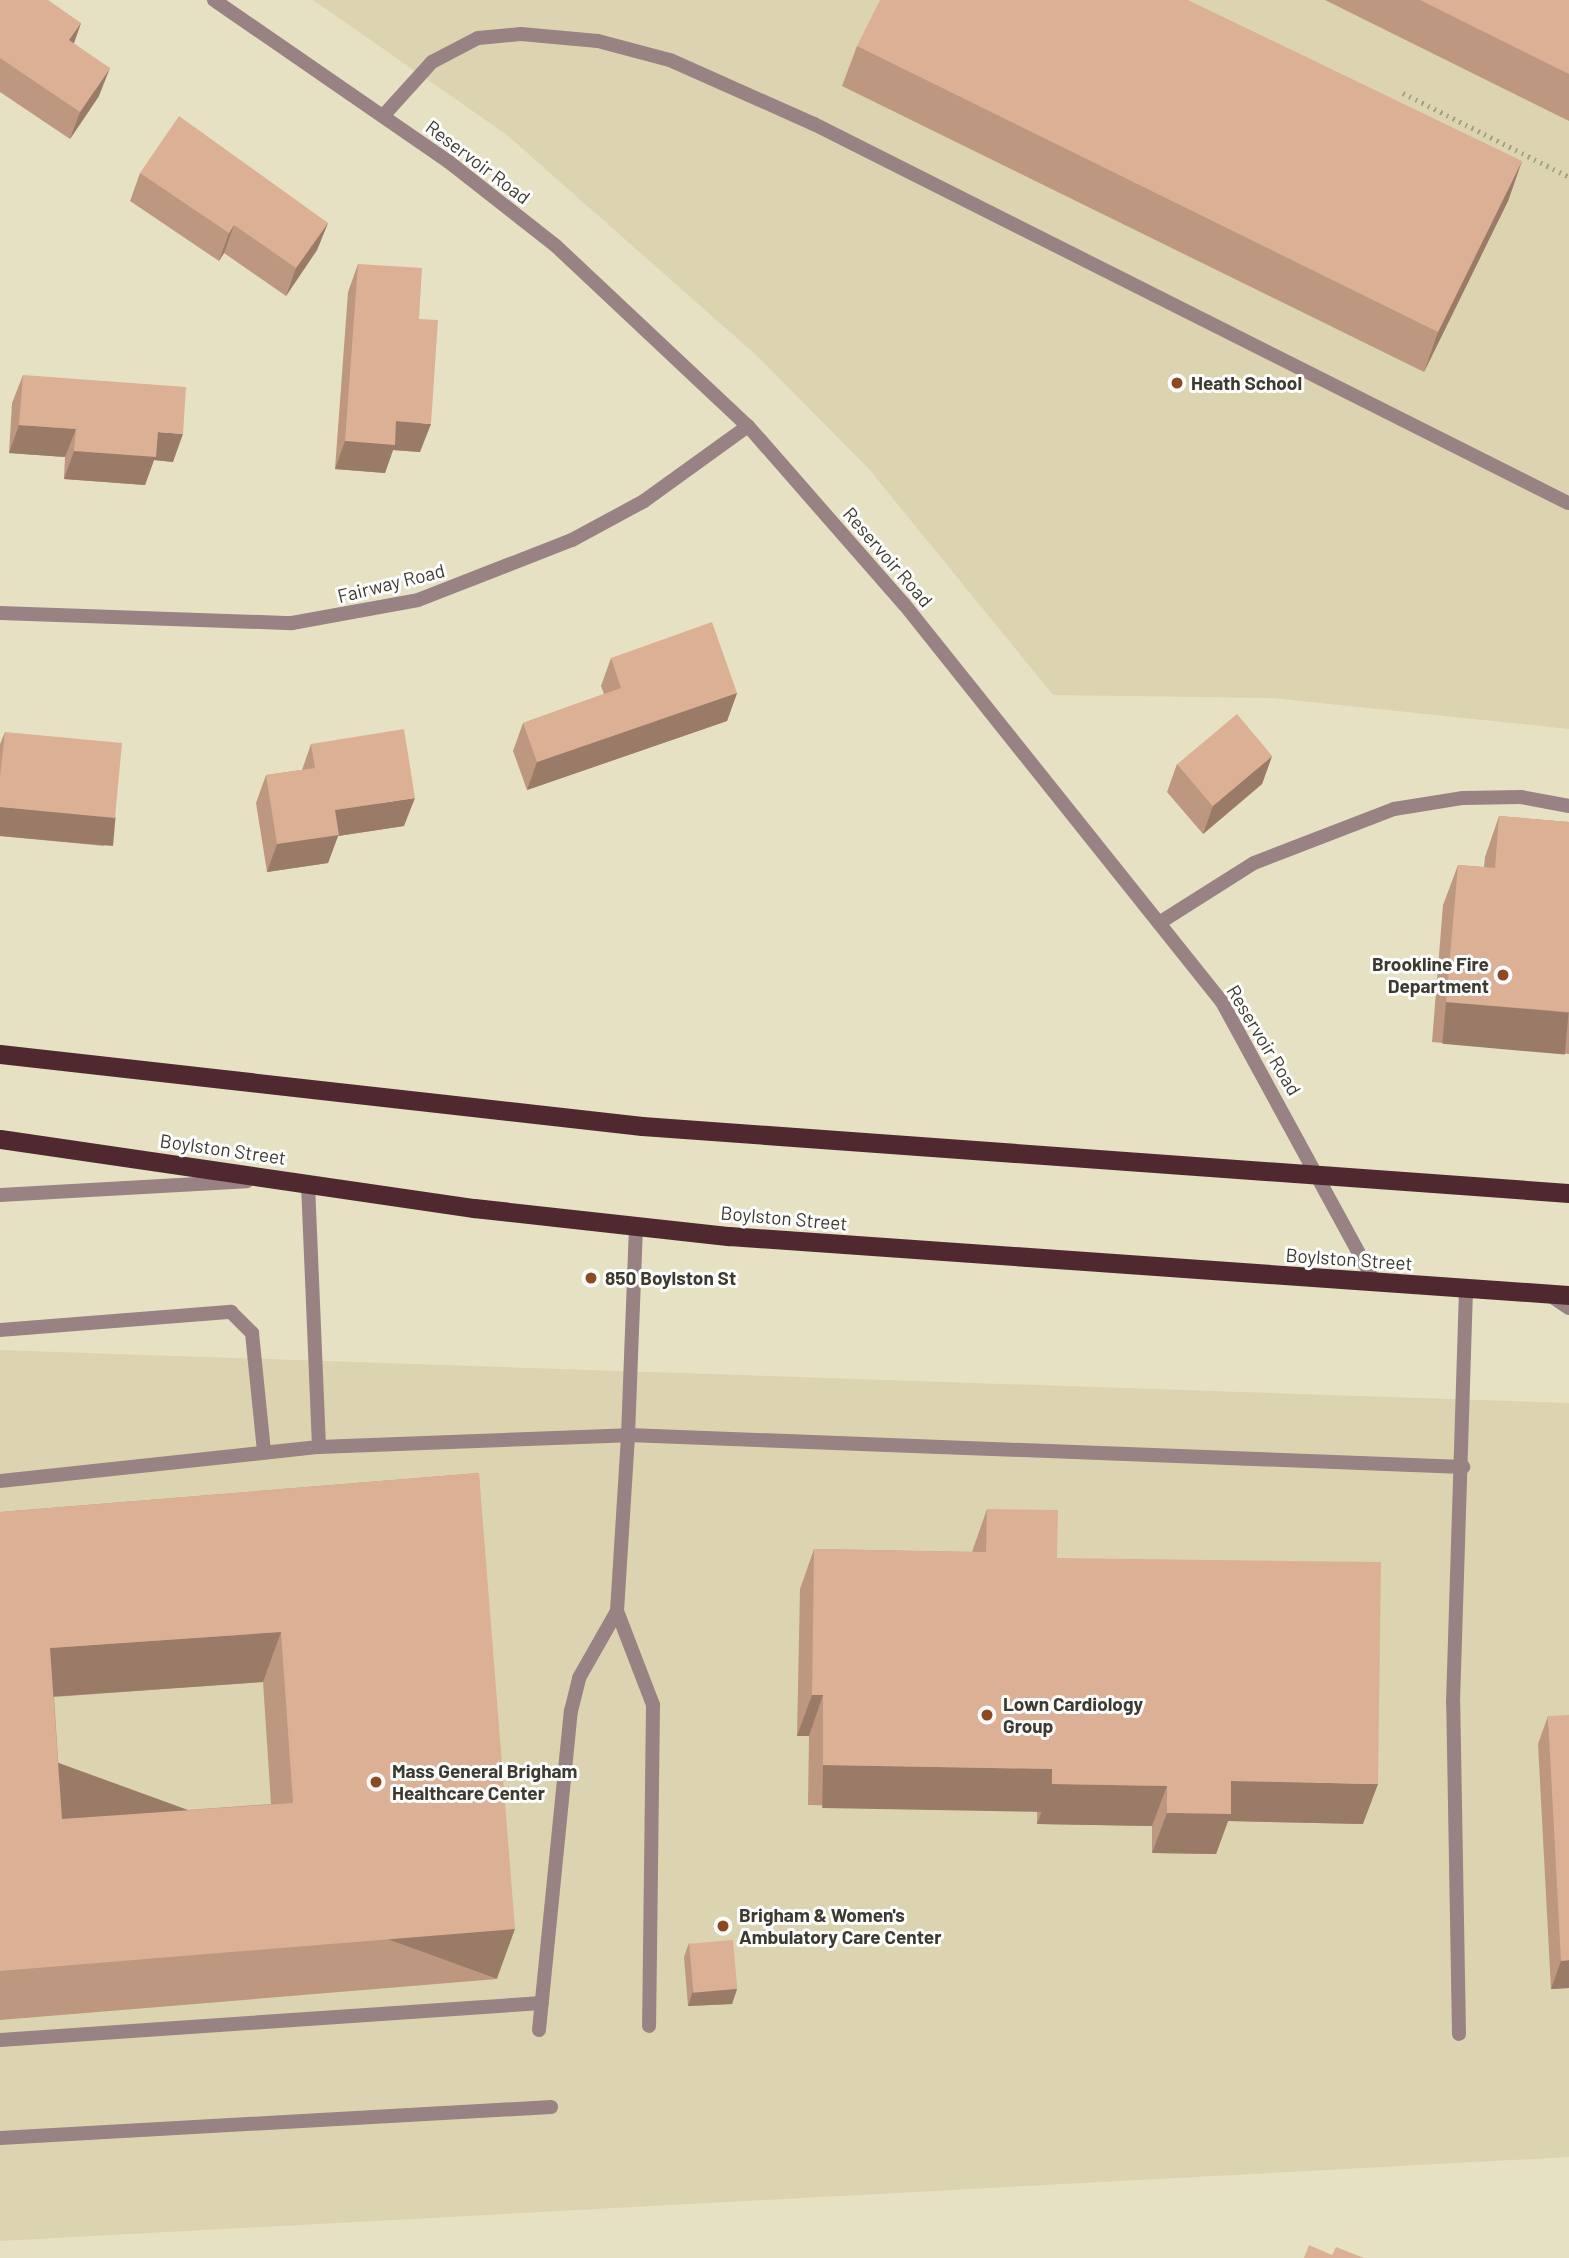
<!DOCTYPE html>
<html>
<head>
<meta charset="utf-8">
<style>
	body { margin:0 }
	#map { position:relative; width:1569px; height:2258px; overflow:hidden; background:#e7e1c4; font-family:Barlow,sans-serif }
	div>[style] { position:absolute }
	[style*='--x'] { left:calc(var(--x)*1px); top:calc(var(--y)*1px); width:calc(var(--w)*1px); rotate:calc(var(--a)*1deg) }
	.built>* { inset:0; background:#dcd4b0 }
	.path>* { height:4.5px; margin-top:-2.25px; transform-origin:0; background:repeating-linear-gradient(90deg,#a6a18b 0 2px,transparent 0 7px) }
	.service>* { height:14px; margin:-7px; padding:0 7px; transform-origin:7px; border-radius:7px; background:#998284 }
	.minor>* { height:14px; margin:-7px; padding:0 7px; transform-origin:7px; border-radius:7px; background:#998284 }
	.tertiary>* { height:14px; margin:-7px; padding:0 7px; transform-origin:7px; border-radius:7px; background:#998284 }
	.trunk>* { height:19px; margin:-9.5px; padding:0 9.5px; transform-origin:9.5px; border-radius:9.5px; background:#502930 }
	.wall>* { inset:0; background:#bd9780 }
	.shaded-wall>* { inset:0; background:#9a7b68; transform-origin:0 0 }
	.building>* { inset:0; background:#dcb095; transform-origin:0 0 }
	.dots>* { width:19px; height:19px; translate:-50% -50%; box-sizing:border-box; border:4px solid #fff; border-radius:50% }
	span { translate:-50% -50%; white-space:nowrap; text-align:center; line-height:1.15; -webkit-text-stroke:6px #fff; paint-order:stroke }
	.street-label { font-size:19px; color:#3d3a2f }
	.poi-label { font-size:19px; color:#3d3a2f; font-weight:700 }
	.left { translate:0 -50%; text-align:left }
	.right { translate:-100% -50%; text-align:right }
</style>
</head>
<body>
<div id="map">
	<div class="built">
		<div style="clip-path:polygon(313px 0,1569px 0,1569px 729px,1272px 698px,1053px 695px,868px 468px,757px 356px,507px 135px)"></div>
		<div style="clip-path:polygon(0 1350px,1569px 1403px,1569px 2157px,0 2241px)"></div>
	</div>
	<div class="path">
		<div style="--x:1403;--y:93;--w:186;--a:26.8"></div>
	</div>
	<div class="service">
		<div style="--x:383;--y:116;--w:73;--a:-47.8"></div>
		<div style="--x:432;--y:62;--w:52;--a:-27.6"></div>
		<div style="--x:478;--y:38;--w:43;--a:-5.3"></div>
		<div style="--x:521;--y:34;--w:77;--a:5.2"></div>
		<div style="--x:598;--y:41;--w:74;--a:14.8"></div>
		<div style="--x:670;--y:60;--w:158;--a:24"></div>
		<div style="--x:814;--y:124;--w:844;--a:26.69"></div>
		<div style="--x:1159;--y:923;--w:112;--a:-32.3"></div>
		<div style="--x:1254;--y:863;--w:150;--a:-21.1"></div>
		<div style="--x:1394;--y:809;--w:70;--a:-9.1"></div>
		<div style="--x:1463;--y:798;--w:58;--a:-1"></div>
		<div style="--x:1521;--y:797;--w:49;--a:10.6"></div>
		<div style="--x:308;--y:1184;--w:263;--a:87.6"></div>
		<div style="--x:0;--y:1195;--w:247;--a:-3.2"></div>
		<div style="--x:0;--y:1330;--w:232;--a:-4.5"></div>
		<div style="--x:231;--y:1312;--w:30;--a:45"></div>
		<div style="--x:252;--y:1333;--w:120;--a:84.2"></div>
		<div style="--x:0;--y:1481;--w:321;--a:-6.1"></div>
		<div style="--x:319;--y:1447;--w:309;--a:-2.2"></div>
		<div style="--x:628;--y:1435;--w:208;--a:-87.8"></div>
		<div style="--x:617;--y:1611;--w:101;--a:69"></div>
		<div style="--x:653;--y:1705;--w:321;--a:90.7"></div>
		<div style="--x:539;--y:2030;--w:321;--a:-84.3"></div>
		<div style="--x:571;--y:1711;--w:34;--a:-76"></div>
		<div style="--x:579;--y:1678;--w:77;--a:-60.4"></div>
		<div style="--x:617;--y:1611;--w:176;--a:-86.4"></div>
		<div style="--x:628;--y:1435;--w:836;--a:2.19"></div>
		<div style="--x:1459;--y:2034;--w:331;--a:-91"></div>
		<div style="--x:1453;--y:1703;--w:414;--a:-88.2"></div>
		<div style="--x:0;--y:2040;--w:543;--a:-3.91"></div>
		<div style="--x:0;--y:2138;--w:552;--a:-3.22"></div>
	</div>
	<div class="minor">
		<div style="--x:0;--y:613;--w:292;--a:2"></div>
		<div style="--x:292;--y:623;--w:128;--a:-10.3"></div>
		<div style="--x:418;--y:600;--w:165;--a:-21.3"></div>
		<div style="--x:572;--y:540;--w:82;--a:-28.4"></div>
		<div style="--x:644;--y:501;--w:128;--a:-35.8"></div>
		<div style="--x:1548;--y:1294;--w:25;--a:34"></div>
	</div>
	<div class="tertiary">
		<div style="--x:214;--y:0;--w:285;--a:34.6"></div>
		<div style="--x:449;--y:162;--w:136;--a:38.1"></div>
		<div style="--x:556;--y:246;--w:263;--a:43.2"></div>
		<div style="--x:748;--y:426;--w:237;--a:48.8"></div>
		<div style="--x:904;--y:604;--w:509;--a:51.38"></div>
		<div style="--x:1222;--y:1002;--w:320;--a:61.4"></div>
	</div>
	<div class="trunk">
		<div style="--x:0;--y:1054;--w:646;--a:6.4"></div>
		<div style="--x:642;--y:1126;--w:929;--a:4.13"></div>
		<div style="--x:0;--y:1139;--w:479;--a:8.3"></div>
		<div style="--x:474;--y:1208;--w:257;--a:6.3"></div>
		<div style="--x:729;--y:1236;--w:842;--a:4.02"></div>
	</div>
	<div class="wall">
		<div style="clip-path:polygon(0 0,81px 23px,74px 43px,99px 96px,70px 139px,0 92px)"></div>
		<div style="clip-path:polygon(1325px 0,1569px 0,1569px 121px)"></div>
		<div style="clip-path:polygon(857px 46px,1522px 161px,1508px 201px,1424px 372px,842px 86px)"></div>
		<div style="clip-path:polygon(140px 173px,328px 223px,317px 250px,286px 296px,224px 253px,219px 261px,130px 201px)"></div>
		<div style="clip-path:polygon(358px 264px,419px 319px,420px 452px,393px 450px,385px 473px,335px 469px,348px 292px)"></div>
		<div style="clip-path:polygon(23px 375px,173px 462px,154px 460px,145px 485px,64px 479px,65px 457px,9px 453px,12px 403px)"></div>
		<div style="clip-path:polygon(611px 658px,737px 693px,727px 721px,527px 790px,513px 751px,523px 723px,604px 694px,601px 686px)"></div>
		<div style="clip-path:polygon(5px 732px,115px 818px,104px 846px,0 836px,0 744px)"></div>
		<div style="clip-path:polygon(311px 744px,404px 826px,338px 836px,328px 863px,267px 872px,256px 803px,266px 775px,302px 770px)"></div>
		<div style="clip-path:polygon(1272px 756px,1262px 784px,1203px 834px,1167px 792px,1177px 764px)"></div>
		<div style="clip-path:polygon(1499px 816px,1569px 822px,1569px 1054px,1432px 1042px,1443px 905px,1458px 865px,1484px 867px,1485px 857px)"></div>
		<div style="clip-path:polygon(evenodd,479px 1473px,497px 1979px,0 2020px,0 1512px,479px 1473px,263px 1682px,271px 1804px,62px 1819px,54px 1697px,263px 1682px)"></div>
		<div style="clip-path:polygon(987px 1509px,1057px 1558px,1363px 1824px,1228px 1821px,1216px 1854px,1152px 1853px,1152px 1826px,1037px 1824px,1037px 1809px,808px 1805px,809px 1736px,797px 1736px,800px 1589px,814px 1549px,972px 1552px)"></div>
		<div style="clip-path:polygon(1548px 1716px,1569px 1988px,1551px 1989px,1538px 1744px)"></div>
		<div style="clip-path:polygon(689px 1943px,737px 1989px,732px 2004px,688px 2006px,684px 1957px)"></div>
	</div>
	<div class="shaded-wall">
		<div style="clip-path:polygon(81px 23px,71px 51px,69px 40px)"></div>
		<div style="clip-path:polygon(110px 68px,99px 96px,70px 139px,80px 112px)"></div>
		<div style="clip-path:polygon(1522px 161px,1508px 201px,1424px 372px,1438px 332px)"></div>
		<div style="clip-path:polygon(328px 223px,317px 250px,286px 296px,296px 268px)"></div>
		<div style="clip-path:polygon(234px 225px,224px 253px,219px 261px,229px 233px)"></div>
		<div style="clip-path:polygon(396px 421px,431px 424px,420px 452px,393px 450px,385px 473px,335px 469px,345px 441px)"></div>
		<div style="clip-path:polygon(19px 425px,76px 429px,65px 457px,9px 453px)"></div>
		<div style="clip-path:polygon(158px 432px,183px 434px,173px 462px,154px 460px,145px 485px,64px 479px,74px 451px)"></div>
		<div style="clip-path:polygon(737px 693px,727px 721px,527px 790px,537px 762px)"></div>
		<div style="clip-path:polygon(1272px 756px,1262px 784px,1203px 834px,1213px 806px)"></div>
		<div style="clip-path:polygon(415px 798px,404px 826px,338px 836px,328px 863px,267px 872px,277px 844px,335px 810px)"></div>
		<div style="left:0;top:807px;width:116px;height:29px;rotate:5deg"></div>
		<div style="left:1446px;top:1002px;width:123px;height:42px;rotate:5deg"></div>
		<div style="clip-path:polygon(281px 1632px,263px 1682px,32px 1698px,50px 1648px)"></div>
		<div style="clip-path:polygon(812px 1695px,823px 1695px,809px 1736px,797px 1736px)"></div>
		<div style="left:823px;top:1765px;width:229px;height:43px;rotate:1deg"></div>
		<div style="clip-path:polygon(1231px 1781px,1378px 1784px,1363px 1824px,1228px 1821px,1216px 1854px,1152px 1853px,1167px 1813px)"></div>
		<div style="clip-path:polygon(1052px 1784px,1167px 1786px,1152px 1826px,1037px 1824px)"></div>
		<div style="left:515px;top:1929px;width:53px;height:517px;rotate:110deg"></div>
		<div style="clip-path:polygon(1569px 1960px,1569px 1988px,1551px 1989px,1561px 1961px)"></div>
		<div style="clip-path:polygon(737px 1989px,732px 2004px,688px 2006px,693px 1991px)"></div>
	</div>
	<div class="building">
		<div style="clip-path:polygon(0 0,48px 0,81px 23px,69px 40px,110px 68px,80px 112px,0 58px)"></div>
		<div style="clip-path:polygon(880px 0,1188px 0,1522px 161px,1438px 332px,857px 46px)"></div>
		<div style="clip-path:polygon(1420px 0,1569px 0,1569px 74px)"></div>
		<div style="clip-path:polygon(179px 116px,328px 223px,296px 268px,234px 225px,229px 233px,140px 173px)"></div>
		<div style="clip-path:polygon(358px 264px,422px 268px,419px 319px,438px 320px,431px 424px,396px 421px,395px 445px,345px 441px)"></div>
		<div style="clip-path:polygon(23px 375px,186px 387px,183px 434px,158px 432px,156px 457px,74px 451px,76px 429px,19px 425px)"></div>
		<div style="clip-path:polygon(712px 622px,737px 693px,537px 762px,523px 723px,621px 688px,611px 658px)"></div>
		<div style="left:1237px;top:714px;width:55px;height:78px;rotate:50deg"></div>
		<div style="clip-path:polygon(404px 729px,415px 798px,335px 810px,339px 835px,277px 844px,266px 775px,315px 768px,311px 744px)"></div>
		<div style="clip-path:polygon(5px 732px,122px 743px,115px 818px,0 807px,0 776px)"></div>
		<div style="clip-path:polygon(1499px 816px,1569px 822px,1569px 1012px,1446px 1002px,1458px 865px,1495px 868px)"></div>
		<div style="clip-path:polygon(evenodd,479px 1473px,515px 1929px,0 1971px,0 1512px,479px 1473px,281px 1632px,293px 1803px,62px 1819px,50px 1648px,281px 1632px)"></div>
		<div style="clip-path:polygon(987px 1509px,1058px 1510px,1057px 1558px,1381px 1562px,1378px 1784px,1231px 1781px,1231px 1814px,1167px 1813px,1167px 1786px,1052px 1784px,1052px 1769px,823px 1765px,823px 1695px,812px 1695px,814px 1549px,986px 1552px)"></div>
		<div style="clip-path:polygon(1569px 1715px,1569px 1960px,1561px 1961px,1548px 1716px)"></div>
		<div style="left:733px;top:1940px;width:49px;height:44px;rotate:85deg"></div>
		<div style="clip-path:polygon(1309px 2245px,1332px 2255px,1336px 2247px,1364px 2258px,1304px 2258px)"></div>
	</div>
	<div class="dots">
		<div style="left:1177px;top:383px;background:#8e4920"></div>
		<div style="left:1503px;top:975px;background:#8e4920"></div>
		<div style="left:591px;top:1278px;background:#8e4920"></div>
		<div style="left:987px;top:1715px;background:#8e4920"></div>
		<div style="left:376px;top:1782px;background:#8e4920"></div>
		<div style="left:723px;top:1926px;background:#8e4920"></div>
	</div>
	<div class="street-label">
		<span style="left:478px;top:162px;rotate:37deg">Reservoir Road</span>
		<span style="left:888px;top:557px;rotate:49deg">Reservoir Road</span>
		<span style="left:391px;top:583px;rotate:-14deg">Fairway Road</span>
		<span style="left:1264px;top:1040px;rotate:59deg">Reservoir Road</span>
		<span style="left:223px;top:1149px;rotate:8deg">Boylston Street</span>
		<span style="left:784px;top:1218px;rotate:5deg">Boylston Street</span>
		<span style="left:1349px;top:1259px;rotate:4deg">Boylston Street</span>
	</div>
	<div class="poi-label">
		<span class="left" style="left:1191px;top:383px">Heath School</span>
		<span class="right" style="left:1489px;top:975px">Brookline Fire<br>Department</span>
		<span class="left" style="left:605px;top:1278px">850 Boylston St</span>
		<span class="left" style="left:1003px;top:1715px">Lown Cardiology<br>Group</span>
		<span class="left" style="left:392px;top:1782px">Mass General Brigham<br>Healthcare Center</span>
		<span class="left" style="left:739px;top:1926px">Brigham &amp; Women's<br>Ambulatory Care Center</span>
	</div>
</div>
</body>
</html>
